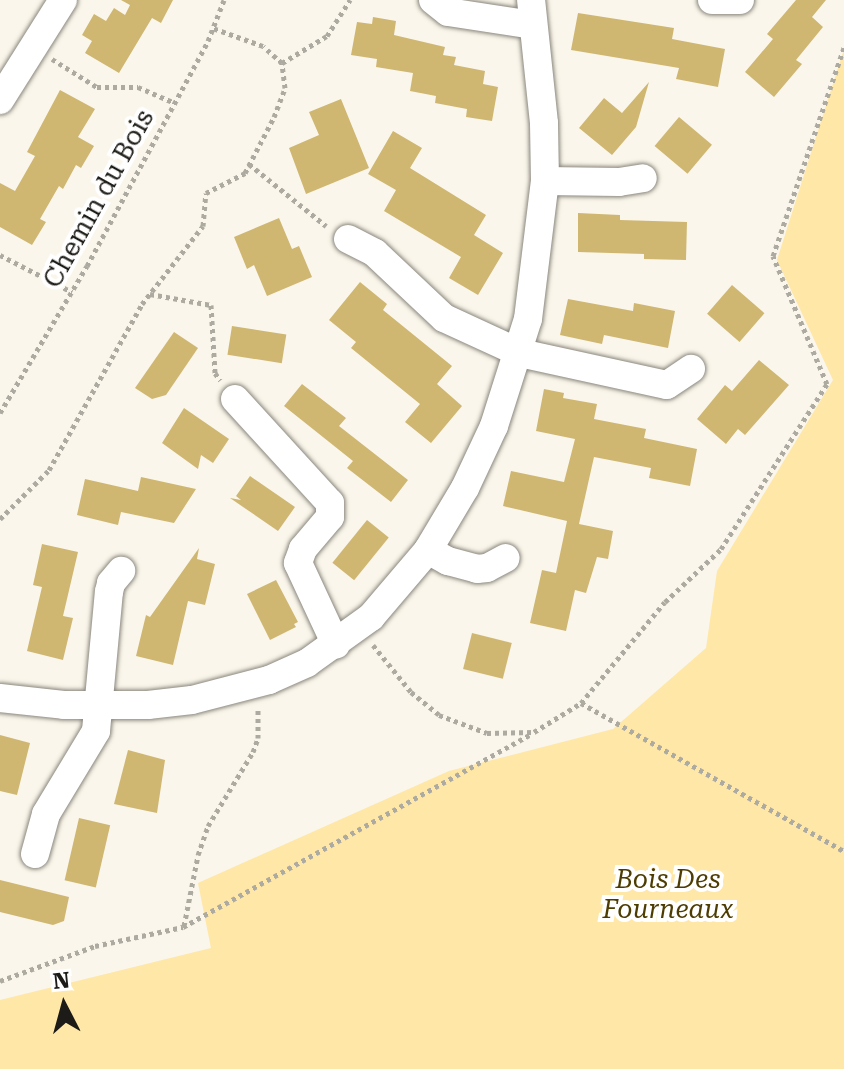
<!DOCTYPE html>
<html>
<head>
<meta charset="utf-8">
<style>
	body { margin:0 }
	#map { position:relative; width:844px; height:1069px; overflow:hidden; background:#faf6eb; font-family:"Roboto Serif",serif }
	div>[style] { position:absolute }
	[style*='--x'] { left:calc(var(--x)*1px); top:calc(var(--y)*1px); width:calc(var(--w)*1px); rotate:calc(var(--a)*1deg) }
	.green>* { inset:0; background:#fee7a7 }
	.building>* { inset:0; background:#cfb772; transform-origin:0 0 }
	.path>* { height:5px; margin-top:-2.5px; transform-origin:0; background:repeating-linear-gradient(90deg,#adaaa1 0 4px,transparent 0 8px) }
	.roads { filter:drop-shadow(0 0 2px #8a867d) drop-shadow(0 0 2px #8a867d) }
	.minor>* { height:28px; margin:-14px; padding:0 14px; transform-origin:14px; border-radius:14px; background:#fff }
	span { translate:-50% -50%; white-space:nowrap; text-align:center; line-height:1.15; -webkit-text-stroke:8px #fff; paint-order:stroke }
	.street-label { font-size:26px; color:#1c1b17 }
	.park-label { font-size:26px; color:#4e3d03; font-style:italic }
	.north { position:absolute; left:24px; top:965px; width:80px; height:80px; -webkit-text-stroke:6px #fff; paint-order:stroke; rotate:354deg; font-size:22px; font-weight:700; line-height:32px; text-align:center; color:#1c1b17 }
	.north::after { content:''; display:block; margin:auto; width:28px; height:36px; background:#1c1b17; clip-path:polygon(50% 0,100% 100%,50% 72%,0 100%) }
</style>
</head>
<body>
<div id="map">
	<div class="green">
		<div style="clip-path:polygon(844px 49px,844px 1069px,0 1069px,0 1000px,211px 948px,198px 883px,449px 771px,613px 729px,706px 648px,717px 571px,833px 380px,777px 260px)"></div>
	</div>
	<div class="building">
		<div style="clip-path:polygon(121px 0,173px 0,161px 23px,152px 18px,119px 73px,85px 53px,92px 41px,82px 35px,94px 14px,106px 21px,114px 8px,125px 15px,130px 5px)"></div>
		<div style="clip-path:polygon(796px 0,826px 0,812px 17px,823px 27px,796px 60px,802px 64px,774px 97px,745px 72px,773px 39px,767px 34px)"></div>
		<div style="clip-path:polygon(578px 13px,674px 28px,672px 39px,725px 49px,718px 87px,676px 79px,679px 68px,571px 50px)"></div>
		<div style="clip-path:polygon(373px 17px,396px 21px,394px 35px,445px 47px,443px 55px,456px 57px,454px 65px,485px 71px,483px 84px,498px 87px,492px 121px,466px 117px,467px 109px,435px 103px,436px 96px,410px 91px,413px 73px,376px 67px,377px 59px,351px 55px,357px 22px,372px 24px)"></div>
		<div style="clip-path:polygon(649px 82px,636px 127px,612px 155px,579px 128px,604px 98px,622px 113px)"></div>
		<div style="clip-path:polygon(60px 90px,95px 109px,78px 137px,94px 146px,81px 168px,76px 165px,63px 189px,59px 186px,40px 219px,46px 222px,32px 245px,0 227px,0 183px,15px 191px,35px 156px,27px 152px)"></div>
		<div style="clip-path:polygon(341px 99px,369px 168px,306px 194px,289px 148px,319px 135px,309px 112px)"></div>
		<div style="left:679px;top:117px;width:43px;height:38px;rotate:40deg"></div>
		<div style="clip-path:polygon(393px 131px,422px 148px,410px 168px,486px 215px,474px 235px,503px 253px,478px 295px,449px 278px,461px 257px,384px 211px,396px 190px,368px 174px)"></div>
		<div style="clip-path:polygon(578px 213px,620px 215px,620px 220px,687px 222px,686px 260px,644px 259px,644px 254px,578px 252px)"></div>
		<div style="clip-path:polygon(279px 218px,292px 249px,299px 246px,312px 277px,267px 296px,254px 265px,247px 269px,234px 237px)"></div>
		<div style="clip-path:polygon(360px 282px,387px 304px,383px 310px,452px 366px,437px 384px,462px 406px,431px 443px,405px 422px,420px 404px,351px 348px,356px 342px,329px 320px)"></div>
		<div style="left:732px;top:285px;width:43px;height:38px;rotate:41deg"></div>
		<div style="clip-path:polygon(568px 299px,633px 311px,634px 303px,675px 311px,668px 348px,604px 335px,602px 344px,560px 335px)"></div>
		<div style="left:232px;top:326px;width:55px;height:29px;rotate:9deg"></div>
		<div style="clip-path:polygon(174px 332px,198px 348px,166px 395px,152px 399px,135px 388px)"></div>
		<div style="clip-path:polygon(759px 360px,789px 385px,745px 435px,738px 429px,726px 444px,697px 419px,725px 385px,732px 391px)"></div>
		<div style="clip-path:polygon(302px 384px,346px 418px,339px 426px,408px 480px,391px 502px,347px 468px,353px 461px,284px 406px)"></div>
		<div style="clip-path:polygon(544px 389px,564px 393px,563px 398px,597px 404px,594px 419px,646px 429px,644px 438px,697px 449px,690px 486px,649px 478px,651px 468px,594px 457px,579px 524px,613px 531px,608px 559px,597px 557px,586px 593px,575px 590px,566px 631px,530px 623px,542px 570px,556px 573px,567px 521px,503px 506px,511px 471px,564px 482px,575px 439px,536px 431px)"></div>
		<div style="clip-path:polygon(184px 408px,229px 439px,213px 463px,201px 455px,198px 469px,162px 443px)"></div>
		<div style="clip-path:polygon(250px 476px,295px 507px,278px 531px,230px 498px,241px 500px,236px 496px)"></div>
		<div style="clip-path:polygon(141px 477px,196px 489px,174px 523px,121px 512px,118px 525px,77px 515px,85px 479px,138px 491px)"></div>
		<div style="left:367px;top:520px;width:28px;height:55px;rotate:39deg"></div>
		<div style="clip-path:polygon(42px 544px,78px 552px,63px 616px,73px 618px,63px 660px,27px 651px,42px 587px,33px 585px)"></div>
		<div style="clip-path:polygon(199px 548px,197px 559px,215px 564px,205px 605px,188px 601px,173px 665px,136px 656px,146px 615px,150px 617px)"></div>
		<div style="clip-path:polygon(276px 580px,298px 622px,294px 624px,296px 627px,270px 640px,247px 594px)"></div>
		<div style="left:472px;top:633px;width:41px;height:37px;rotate:14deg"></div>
		<div style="clip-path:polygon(0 735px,30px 743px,17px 795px,0 791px)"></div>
		<div style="clip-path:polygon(128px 750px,165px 760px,157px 813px,114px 804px)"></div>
		<div style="left:79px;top:818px;width:32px;height:64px;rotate:13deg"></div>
		<div style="clip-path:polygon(0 880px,69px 897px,64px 921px,53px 925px,0 912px)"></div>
	</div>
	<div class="path">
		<div style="--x:52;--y:59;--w:53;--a:31.9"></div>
		<div style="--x:97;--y:87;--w:41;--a:0"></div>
		<div style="--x:138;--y:87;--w:40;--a:23.4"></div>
		<div style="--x:282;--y:63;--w:52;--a:-31"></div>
		<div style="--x:327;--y:36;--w:43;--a:-57.4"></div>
		<div style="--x:249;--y:164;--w:99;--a:38.8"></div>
		<div style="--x:0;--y:255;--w:81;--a:27.2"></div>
		<div style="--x:150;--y:294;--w:62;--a:10.2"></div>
		<div style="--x:211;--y:305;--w:68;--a:86.6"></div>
		<div style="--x:215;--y:373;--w:9;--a:54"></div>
		<div style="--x:0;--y:413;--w:171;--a:-59.4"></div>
		<div style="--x:87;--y:266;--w:255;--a:-61.7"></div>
		<div style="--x:208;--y:41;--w:44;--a:-68.7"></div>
		<div style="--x:0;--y:519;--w:69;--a:-45"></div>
		<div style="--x:49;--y:470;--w:190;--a:-60.7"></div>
		<div style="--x:142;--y:304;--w:99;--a:-52"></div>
		<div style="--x:203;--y:226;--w:33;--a:-85"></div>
		<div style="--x:206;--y:193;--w:44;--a:-27.1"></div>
		<div style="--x:245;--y:173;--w:63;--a:-62.6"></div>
		<div style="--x:274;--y:117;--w:31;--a:-69"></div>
		<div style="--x:285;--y:88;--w:25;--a:-97"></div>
		<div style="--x:282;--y:63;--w:25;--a:-138"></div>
		<div style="--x:263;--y:46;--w:53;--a:-160.2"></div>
		<div style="--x:373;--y:645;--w:60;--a:51"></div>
		<div style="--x:411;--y:692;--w:36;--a:39"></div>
		<div style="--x:439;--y:715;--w:51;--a:20.6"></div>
		<div style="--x:487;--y:733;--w:47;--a:-1.2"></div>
		<div style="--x:534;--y:732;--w:55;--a:-31.7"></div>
		<div style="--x:581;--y:703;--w:131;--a:-50.3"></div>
		<div style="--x:665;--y:602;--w:77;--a:-43.4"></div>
		<div style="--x:721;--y:549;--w:196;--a:-57.3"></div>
		<div style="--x:827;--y:384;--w:139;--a:-112.9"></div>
		<div style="--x:773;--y:256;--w:221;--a:-71.2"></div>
		<div style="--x:581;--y:703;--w:302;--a:29.4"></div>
		<div style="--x:184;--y:926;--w:72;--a:-78.8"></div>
		<div style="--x:198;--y:855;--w:31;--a:-71"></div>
		<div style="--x:208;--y:826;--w:87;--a:-58.7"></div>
		<div style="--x:253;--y:752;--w:15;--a:-70"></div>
		<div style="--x:258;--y:738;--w:29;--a:-90"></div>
		<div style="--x:0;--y:981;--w:101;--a:-20.2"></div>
		<div style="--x:95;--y:946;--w:90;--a:-12.2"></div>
		<div style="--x:183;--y:927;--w:396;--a:-29"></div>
	</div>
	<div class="roads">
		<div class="minor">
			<div style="--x:433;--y:0;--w:19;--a:39"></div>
			<div style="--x:448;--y:12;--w:86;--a:8.7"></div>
			<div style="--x:712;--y:0;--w:28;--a:0"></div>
			<div style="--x:0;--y:100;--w:118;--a:-57.8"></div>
			<div style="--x:545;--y:181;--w:74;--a:0.8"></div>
			<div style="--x:619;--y:182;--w:24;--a:-9"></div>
			<div style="--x:348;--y:239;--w:30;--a:27"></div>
			<div style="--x:375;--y:253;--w:95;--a:43.3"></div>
			<div style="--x:444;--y:318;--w:84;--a:24.7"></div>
			<div style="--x:520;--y:353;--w:150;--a:12.3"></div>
			<div style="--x:667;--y:385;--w:29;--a:-34"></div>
			<div style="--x:235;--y:399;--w:141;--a:47.6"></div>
			<div style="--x:330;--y:503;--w:14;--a:90"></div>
			<div style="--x:330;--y:517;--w:42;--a:130.2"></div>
			<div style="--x:303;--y:549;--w:15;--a:110"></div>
			<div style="--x:298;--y:563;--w:90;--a:65.1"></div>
			<div style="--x:428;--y:550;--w:23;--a:29"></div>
			<div style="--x:448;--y:561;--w:30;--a:15"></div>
			<div style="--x:477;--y:569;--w:10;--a:-6"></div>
			<div style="--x:487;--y:568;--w:21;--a:-28"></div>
			<div style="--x:0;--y:698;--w:64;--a:6.2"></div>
			<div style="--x:64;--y:705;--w:84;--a:0"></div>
			<div style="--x:148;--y:705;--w:44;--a:-6.5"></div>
			<div style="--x:192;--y:700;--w:80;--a:-14.6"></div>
			<div style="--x:269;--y:680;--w:42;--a:-24.1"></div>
			<div style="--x:307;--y:663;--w:79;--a:-35.7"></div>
			<div style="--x:371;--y:617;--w:88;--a:-49.6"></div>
			<div style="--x:428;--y:550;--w:72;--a:-59.2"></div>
			<div style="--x:465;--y:488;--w:68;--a:-64.9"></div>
			<div style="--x:494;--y:426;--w:112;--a:-72.4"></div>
			<div style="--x:528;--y:319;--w:139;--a:-83"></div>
			<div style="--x:545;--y:181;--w:58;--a:-91"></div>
			<div style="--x:544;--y:123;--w:124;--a:-96"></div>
			<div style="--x:35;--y:854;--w:41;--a:-74.6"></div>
			<div style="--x:46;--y:814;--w:97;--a:-58.9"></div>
			<div style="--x:96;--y:731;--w:140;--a:-84.7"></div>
			<div style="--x:109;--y:592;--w:9;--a:-77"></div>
			<div style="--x:111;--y:583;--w:16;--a:-50"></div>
		</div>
	</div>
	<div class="street-label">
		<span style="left:99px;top:199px;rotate:-61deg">Chemin du Bois</span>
	</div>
	<div class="park-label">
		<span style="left:668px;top:895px">Bois Des<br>Fourneaux</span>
	</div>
	<div class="north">N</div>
</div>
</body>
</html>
